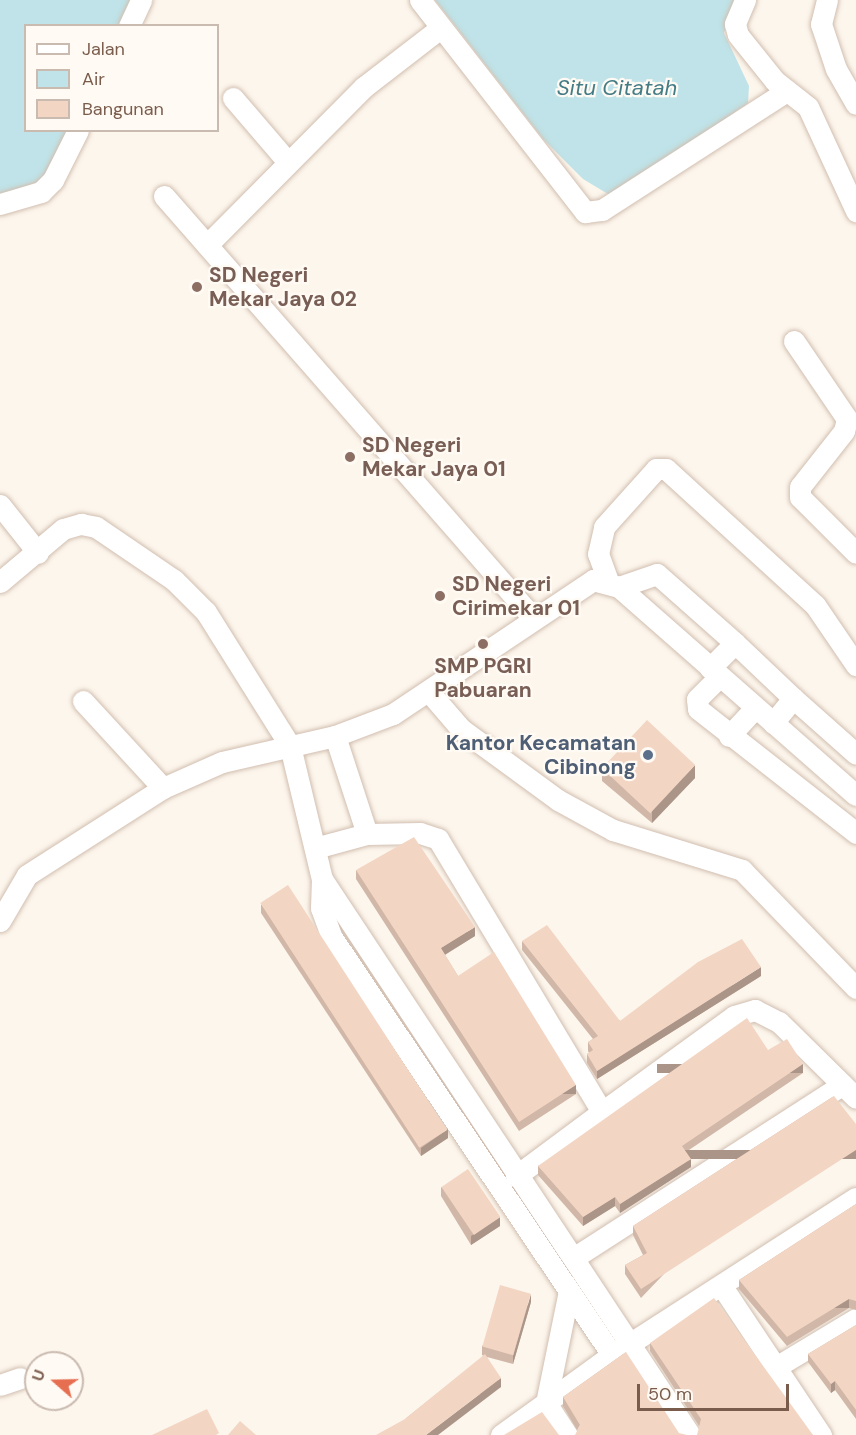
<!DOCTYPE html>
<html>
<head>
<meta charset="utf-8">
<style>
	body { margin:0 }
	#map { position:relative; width:856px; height:1435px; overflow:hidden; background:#fdf6ec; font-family:"DM Sans",sans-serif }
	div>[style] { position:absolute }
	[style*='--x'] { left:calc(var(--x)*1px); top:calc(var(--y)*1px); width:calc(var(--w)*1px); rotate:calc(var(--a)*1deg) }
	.water>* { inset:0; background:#bfe3e8 }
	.roads { filter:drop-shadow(0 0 2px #d1beb0) drop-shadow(0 0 2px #d1beb0) }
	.minor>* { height:21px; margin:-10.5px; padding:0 10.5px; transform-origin:10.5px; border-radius:10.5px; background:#fff }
	.wall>* { inset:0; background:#d1b7a8 }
	.shaded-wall>* { inset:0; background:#aa9588; transform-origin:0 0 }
	.building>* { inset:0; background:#f3d5c3; transform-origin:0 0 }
	.dots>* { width:16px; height:16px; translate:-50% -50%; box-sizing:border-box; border:3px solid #fffaf3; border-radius:50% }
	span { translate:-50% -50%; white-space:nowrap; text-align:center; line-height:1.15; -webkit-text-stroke:4.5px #fffaf3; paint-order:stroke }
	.education-label { font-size:21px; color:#785e54; font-weight:700 }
	.left { translate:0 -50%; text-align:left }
	.service-label { font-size:21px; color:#4e5e75; font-weight:700 }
	.right { translate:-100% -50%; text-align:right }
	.water-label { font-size:22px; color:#437c86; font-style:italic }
	.legend { position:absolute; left:24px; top:24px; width:195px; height:108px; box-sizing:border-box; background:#fffaf3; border:2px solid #cabbb1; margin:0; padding:8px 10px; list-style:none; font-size:18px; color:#7a5c4d }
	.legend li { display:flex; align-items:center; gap:12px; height:30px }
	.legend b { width:30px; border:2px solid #cabbb1 }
	.north { position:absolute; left:24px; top:1351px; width:60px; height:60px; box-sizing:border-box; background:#fffaf3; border:2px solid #cabbb1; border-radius:50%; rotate:290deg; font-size:16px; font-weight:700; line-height:24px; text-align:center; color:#7a5c4d }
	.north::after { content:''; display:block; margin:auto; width:21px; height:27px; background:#e76f51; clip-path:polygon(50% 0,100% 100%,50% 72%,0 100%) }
	.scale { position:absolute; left:637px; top:1384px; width:152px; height:27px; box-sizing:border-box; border:3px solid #7a5c4d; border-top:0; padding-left:8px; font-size:18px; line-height:21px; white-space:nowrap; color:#7a5c4d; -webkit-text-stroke:4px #fffaf3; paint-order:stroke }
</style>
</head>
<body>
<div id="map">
	<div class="water">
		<div style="clip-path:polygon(0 0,139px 0,126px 25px,26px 26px,26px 130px,72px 131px,47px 178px,0 197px)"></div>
		<div style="clip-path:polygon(435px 0,734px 0,724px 33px,749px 86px,748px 103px,619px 195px,608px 194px,583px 179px,543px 139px)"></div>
	</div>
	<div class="roads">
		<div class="minor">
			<div style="--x:420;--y:0;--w:269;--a:52.1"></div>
			<div style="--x:585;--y:212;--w:17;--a:-7"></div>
			<div style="--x:602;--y:210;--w:220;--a:-32.8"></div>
			<div style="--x:745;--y:0;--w:26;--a:113"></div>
			<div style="--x:735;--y:24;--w:11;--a:75"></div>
			<div style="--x:738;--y:35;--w:59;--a:51.2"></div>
			<div style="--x:775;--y:81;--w:42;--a:38.2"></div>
			<div style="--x:808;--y:107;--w:115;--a:65.2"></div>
			<div style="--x:827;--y:0;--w:25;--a:104"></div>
			<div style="--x:821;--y:24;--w:47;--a:71.6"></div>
			<div style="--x:836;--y:69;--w:40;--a:60.3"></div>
			<div style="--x:129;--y:26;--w:29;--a:-65"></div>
			<div style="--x:233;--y:98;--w:83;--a:49.4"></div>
			<div style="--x:164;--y:196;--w:562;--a:48.82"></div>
			<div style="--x:0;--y:204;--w:43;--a:-16.3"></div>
			<div style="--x:41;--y:192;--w:17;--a:-45"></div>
			<div style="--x:53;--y:180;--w:56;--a:-63.4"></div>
			<div style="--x:207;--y:245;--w:223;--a:-45.2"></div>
			<div style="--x:364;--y:87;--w:95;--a:-37.7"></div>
			<div style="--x:794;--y:341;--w:94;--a:55.8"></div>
			<div style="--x:847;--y:419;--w:12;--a:104"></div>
			<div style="--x:844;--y:431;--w:71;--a:128.2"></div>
			<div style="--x:800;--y:487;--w:10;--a:90"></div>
			<div style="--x:800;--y:497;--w:79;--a:45"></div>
			<div style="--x:0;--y:505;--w:61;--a:51.6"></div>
			<div style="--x:608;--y:581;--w:29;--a:-110"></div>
			<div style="--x:598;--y:554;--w:28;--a:-77"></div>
			<div style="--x:604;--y:527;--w:78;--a:-48.1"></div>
			<div style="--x:656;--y:469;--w:10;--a:0"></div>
			<div style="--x:666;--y:469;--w:202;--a:42.4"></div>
			<div style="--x:815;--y:605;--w:73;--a:55.7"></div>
			<div style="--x:0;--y:582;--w:82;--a:-40.1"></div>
			<div style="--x:63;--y:529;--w:19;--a:-16"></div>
			<div style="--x:81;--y:524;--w:15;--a:11"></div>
			<div style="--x:96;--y:527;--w:94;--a:34.2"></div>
			<div style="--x:174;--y:580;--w:45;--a:45"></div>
			<div style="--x:206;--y:612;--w:158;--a:57.9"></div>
			<div style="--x:290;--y:746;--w:137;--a:76.5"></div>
			<div style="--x:322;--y:879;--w:29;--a:92"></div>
			<div style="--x:321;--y:908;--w:30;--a:70"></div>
			<div style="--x:331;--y:936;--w:505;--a:56.15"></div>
			<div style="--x:619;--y:587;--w:40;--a:-18.9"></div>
			<div style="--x:657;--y:574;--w:104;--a:41.5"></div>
			<div style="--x:710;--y:668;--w:35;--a:-45"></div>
			<div style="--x:735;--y:643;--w:80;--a:43.5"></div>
			<div style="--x:719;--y:677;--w:31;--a:135"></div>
			<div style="--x:697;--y:699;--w:10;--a:84"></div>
			<div style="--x:698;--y:709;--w:201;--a:38.1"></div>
			<div style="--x:430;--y:693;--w:48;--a:49.3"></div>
			<div style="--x:461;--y:729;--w:120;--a:36.2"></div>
			<div style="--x:558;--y:800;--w:63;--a:28.6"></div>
			<div style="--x:613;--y:830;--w:135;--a:17.2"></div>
			<div style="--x:742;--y:870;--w:164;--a:46"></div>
			<div style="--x:83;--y:701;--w:118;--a:47.4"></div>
			<div style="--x:773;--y:723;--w:32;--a:-51"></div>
			<div style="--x:793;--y:698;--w:84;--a:41.6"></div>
			<div style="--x:335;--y:736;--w:103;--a:71.9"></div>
			<div style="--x:729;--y:736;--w:38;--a:-47"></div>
			<div style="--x:315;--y:848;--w:54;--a:-15.1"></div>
			<div style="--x:367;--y:834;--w:53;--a:-1.1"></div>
			<div style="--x:420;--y:833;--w:19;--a:18"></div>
			<div style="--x:438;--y:839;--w:318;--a:59"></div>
			<div style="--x:602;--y:1112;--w:163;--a:-36"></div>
			<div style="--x:734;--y:1016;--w:22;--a:-16"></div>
			<div style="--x:755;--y:1010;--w:27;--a:27"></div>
			<div style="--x:779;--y:1022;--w:108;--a:44.6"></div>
			<div style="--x:322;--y:879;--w:667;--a:56.5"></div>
			<div style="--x:0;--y:921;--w:53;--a:-59.6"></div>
			<div style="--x:27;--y:875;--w:161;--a:-32.6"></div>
			<div style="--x:163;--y:788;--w:64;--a:-23.8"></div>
			<div style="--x:222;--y:762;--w:116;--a:-13"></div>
			<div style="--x:335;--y:736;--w:62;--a:-20.8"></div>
			<div style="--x:393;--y:714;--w:241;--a:-33.8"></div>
			<div style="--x:593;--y:580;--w:27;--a:15"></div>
			<div style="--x:619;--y:587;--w:315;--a:41.3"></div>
			<div style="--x:516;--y:1176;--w:107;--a:-36.7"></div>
			<div style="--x:575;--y:1257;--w:318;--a:-32.8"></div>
			<div style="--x:723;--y:1288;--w:177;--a:56.3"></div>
			<div style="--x:776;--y:1367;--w:93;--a:-31"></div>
			<div style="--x:0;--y:1385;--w:21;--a:-19"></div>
			<div style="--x:501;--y:1435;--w:137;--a:-35.8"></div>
			<div style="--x:612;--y:1355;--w:290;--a:-32.8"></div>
			<div style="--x:567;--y:1435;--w:38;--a:-123"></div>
			<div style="--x:546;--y:1403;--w:109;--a:-78.4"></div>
		</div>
	</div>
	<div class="wall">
		<div style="clip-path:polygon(602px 768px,695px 778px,652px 823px,602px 781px)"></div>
		<div style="clip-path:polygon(356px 870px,475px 936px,445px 955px,458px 976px,576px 1094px,519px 1131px,356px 879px)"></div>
		<div style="clip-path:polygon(261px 904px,448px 1138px,421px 1156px,261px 913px)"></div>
		<div style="clip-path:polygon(522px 941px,620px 1021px,761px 976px,597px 1079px,587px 1063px,587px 1054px,589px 1053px,588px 1051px,588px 1042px,593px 1039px,522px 950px)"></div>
		<div style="clip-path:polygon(768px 1050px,803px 1073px,686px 1152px,691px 1167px,620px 1213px,615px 1206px,583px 1226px,538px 1175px,538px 1166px)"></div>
		<div style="clip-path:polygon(834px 1096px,641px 1298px,625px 1274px,625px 1265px,643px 1255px,633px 1235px,633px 1226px)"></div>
		<div style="clip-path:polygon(441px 1187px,500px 1226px,471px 1245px,441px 1196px)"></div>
		<div style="clip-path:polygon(856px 1204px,856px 1310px,849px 1308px,787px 1346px,739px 1289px,739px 1280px)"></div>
		<div style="clip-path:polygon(531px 1302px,513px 1364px,487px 1357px,501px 1387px,405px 1419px,484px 1356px,482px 1355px,482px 1346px)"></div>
		<div style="clip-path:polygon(856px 1325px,856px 1419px,835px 1390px,831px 1393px,808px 1362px,808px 1354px)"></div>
		<div style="clip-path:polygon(650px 1343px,813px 1435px,699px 1426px,650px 1351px)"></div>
		<div style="clip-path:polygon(626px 1352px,577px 1430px,563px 1406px,563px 1397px)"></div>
	</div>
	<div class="shaded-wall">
		<div style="clip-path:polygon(695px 765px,695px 778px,652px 823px,652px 810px)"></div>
		<div style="clip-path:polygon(475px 927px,475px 936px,441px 957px,441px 948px)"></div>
		<div style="clip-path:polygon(761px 967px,761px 976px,597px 1079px,597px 1071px)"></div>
		<div style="left:803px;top:1064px;width:9px;height:146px;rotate:90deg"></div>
		<div style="left:576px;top:1085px;width:9px;height:68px;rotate:90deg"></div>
		<div style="clip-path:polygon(448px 1129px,448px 1138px,421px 1156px,421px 1148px)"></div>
		<div style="left:856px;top:1150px;width:9px;height:256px;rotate:90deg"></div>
		<div style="clip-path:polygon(691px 1159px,691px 1167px,620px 1213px,620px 1204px)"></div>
		<div style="clip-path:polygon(615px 1197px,615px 1206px,583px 1226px,583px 1217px)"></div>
		<div style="clip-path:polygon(500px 1217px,500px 1226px,471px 1245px,471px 1236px)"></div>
		<div style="clip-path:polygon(531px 1294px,531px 1302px,513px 1364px,513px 1356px)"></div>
		<div style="left:849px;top:1299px;width:9px;height:73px;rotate:90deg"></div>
		<div style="clip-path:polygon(501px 1378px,501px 1387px,438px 1435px,426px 1435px)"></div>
		<div style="clip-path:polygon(835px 1381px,835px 1390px,831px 1393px,831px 1384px)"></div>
	</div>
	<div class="building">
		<div style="left:647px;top:720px;width:66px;height:66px;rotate:43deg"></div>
		<div style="clip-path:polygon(414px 837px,475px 927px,441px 948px,458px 976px,494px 952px,576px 1085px,519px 1122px,356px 870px)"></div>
		<div style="left:288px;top:885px;width:292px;height:33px;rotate:57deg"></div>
		<div style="clip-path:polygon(547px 925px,620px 1021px,698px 962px,742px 939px,761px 967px,597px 1071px,587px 1054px,593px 1050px,588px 1042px,598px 1036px,522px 941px)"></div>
		<div style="clip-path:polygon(747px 1018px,768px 1050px,787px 1039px,803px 1064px,682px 1146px,691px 1159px,620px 1204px,615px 1197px,583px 1217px,538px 1166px)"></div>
		<div style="clip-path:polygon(834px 1096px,856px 1124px,856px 1150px,641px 1289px,625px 1265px,647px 1253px,633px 1226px)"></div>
		<div style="left:468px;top:1169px;width:58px;height:32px;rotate:56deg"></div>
		<div style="clip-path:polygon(856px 1204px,856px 1301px,849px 1299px,787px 1337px,739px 1280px)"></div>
		<div style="left:500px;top:1285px;width:32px;height:64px;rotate:16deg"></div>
		<div style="clip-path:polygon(714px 1298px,813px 1435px,697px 1435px,701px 1419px,650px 1343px)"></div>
		<div style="clip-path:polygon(856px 1325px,856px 1410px,835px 1381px,831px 1384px,808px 1354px)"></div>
		<div style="clip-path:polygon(626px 1352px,679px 1433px,687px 1435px,575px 1435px,580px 1425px,563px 1397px)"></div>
		<div style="clip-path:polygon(485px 1354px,501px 1378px,426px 1435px,376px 1435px,405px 1419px)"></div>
		<div style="clip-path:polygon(207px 1409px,219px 1433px,216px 1435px,152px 1435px)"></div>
		<div style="clip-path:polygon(542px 1412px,559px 1435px,504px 1435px)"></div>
		<div style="clip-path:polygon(240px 1421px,256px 1435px,228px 1435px)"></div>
	</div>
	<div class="dots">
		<div style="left:197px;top:287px;background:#8d6e63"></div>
		<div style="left:350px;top:457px;background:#8d6e63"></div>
		<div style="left:440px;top:596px;background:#8d6e63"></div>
		<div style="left:483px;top:644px;background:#8d6e63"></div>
		<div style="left:648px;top:755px;background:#5c6f8a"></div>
	</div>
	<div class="education-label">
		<span class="left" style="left:209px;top:287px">SD Negeri<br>Mekar Jaya 02</span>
		<span class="left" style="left:362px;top:457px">SD Negeri<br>Mekar Jaya 01</span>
		<span class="left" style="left:452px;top:596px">SD Negeri<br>Cirimekar 01</span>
		<span style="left:483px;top:678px">SMP PGRI<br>Pabuaran</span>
	</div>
	<div class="service-label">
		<span class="right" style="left:636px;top:755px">Kantor Kecamatan<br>Cibinong</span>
	</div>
	<div class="water-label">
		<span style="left:617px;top:88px">Situ Citatah</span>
	</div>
	<ul class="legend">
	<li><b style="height:8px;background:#fff"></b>Jalan</li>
	<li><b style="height:16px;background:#bfe3e8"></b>Air</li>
	<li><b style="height:16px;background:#f3d5c3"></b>Bangunan</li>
	</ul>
	<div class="north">U</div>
	<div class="scale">50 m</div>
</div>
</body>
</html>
